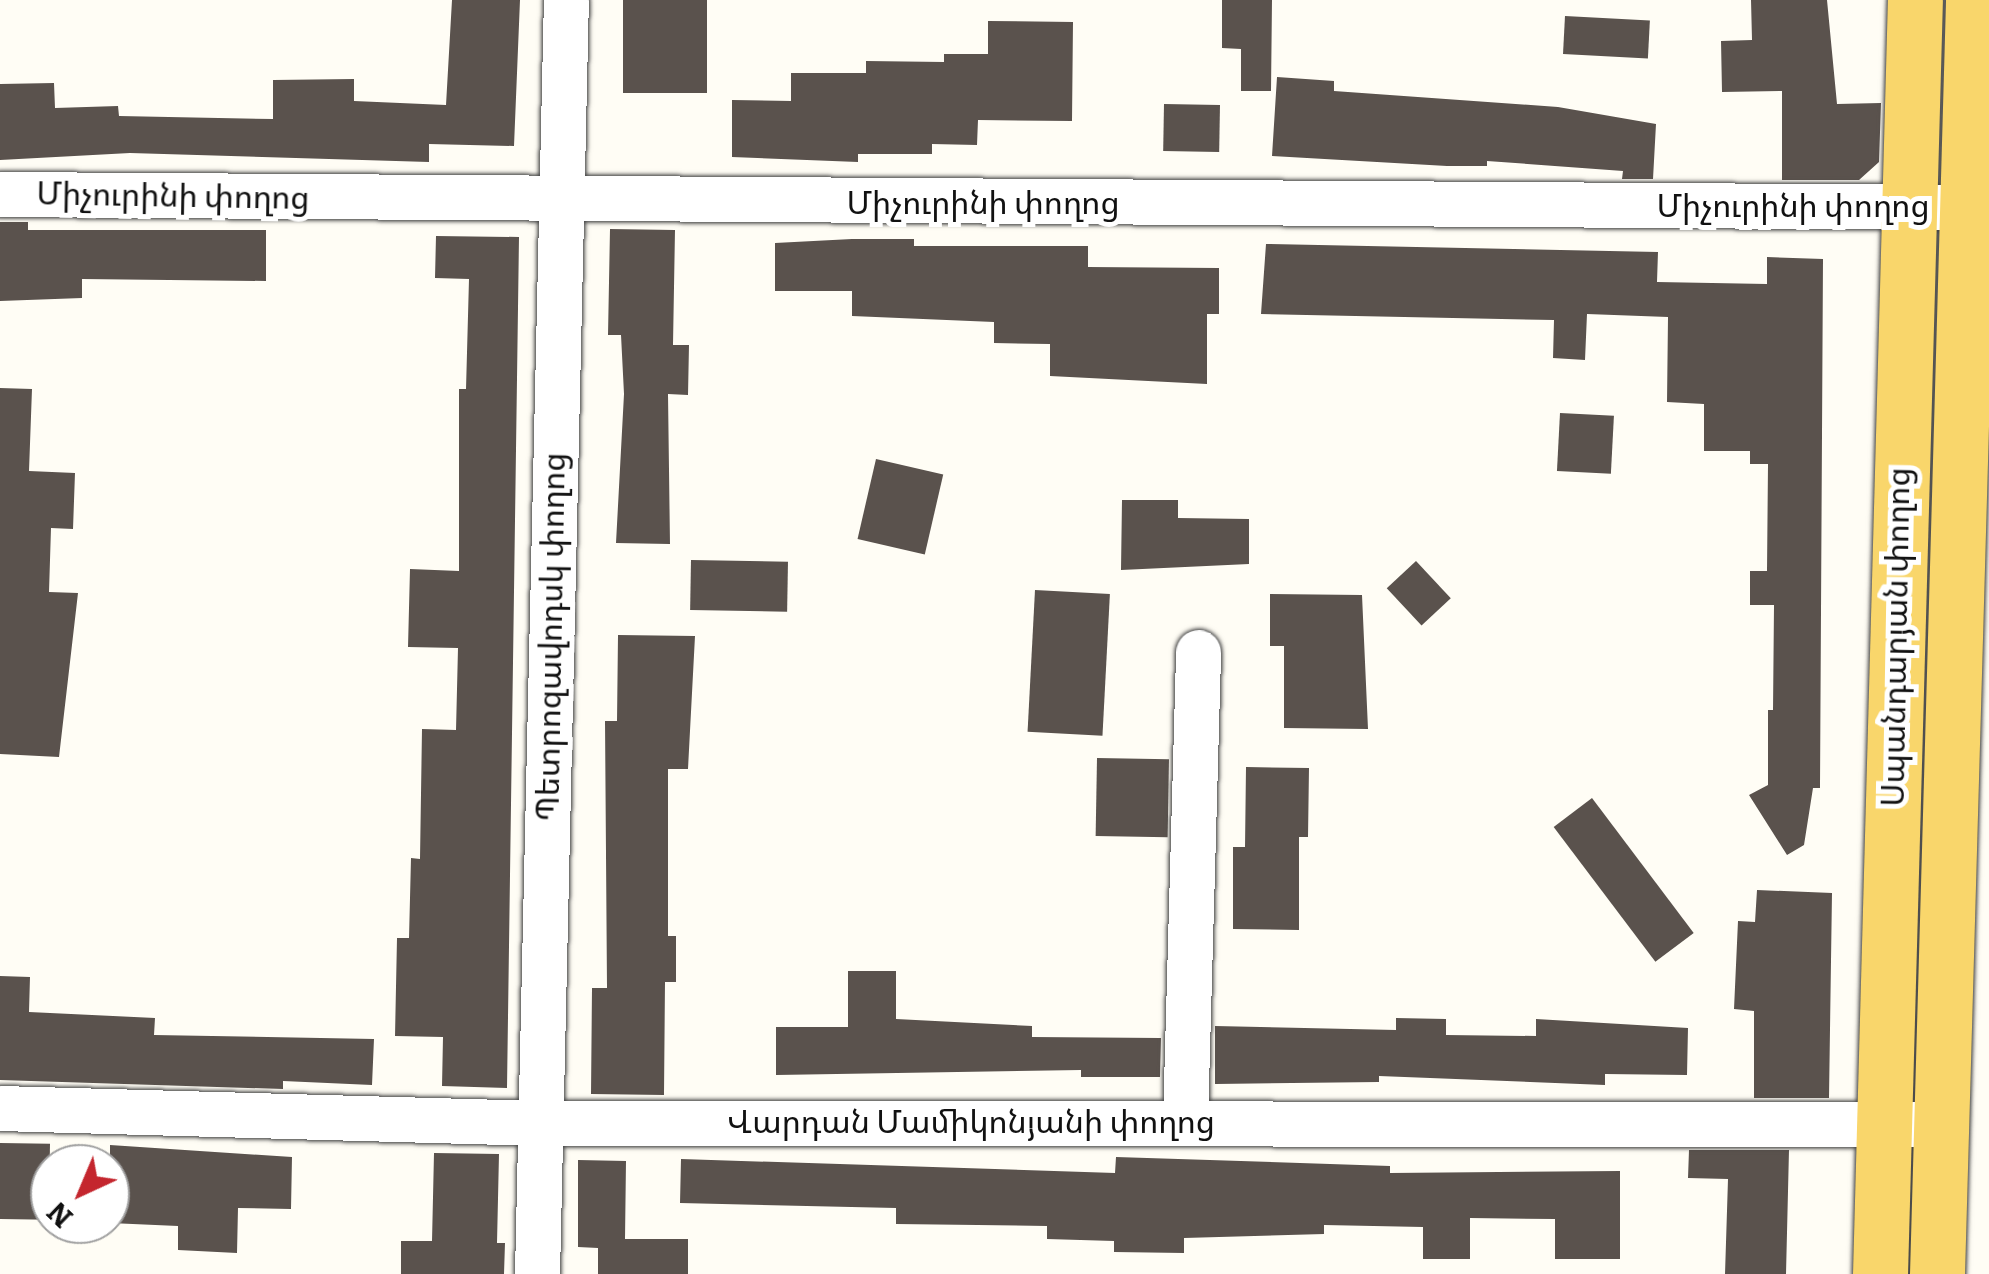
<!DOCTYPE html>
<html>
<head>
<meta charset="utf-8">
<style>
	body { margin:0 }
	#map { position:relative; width:1989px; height:1274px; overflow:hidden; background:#fffdf5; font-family:Bitter,"Noto Sans Armenian",serif }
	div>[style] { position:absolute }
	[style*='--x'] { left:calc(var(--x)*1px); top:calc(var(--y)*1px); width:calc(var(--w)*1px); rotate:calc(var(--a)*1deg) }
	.building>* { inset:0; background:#5a524d; transform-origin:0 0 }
	.roads { filter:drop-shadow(0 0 2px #444) drop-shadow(0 0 2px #444) }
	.minor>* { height:45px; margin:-22.5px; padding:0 22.5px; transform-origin:22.5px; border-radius:22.5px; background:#fff }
	.major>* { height:55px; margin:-27.5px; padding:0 27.5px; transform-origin:27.5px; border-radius:27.5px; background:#f9d66b }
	span { translate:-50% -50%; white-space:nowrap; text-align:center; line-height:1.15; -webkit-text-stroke:10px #fff; paint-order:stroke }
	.street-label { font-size:32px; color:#111 }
	.north { position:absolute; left:30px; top:1144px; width:100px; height:100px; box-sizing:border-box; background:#fff; border:2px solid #a0a0a0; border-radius:50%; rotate:224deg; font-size:28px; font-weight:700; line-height:40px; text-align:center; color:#111 }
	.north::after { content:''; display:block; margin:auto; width:35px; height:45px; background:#c4262e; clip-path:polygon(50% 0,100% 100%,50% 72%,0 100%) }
</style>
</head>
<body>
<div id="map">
	<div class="building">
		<div style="clip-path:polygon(452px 0,520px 0,514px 146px,429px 144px,429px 162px,130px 153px,0 160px,0 84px,54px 83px,55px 108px,118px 106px,119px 116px,273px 119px,273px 80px,354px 79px,354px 101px,446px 105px)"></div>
		<div style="left:623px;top:0;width:84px;height:93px"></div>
		<div style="clip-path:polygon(1222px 0,1272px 0,1271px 91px,1241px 91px,1241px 49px,1222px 48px)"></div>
		<div style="clip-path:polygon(1751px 0,1827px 0,1837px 104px,1881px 103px,1879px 162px,1859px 180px,1782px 180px,1782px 91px,1722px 92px,1721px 41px,1752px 40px)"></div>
		<div style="left:1565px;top:16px;width:85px;height:38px;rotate:3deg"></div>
		<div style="clip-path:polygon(988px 21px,1073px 22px,1072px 121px,978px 120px,977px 145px,932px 144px,932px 154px,858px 154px,858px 162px,732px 157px,732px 100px,791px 101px,791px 73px,866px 73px,866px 61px,944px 62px,944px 54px,988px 54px)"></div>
		<div style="clip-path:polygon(1277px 77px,1334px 81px,1334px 91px,1558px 107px,1656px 124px,1653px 179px,1622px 179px,1623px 171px,1487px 161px,1487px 166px,1447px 166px,1272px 156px)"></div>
		<div style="left:1164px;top:104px;width:56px;height:47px;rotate:1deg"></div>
		<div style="clip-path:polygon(0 222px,28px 222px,28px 230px,266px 230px,266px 281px,82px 279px,82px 298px,0 301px)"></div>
		<div style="clip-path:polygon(610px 229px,675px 230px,673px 345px,689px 345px,688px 395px,668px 394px,670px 544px,616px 543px,624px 394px,621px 335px,608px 335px)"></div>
		<div style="clip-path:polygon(436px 236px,519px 237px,507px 1088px,442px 1086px,443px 1037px,395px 1036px,397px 938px,409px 938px,411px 858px,420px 859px,422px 729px,456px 730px,458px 648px,408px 647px,410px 569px,459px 571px,459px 389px,466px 389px,469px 279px,435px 278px)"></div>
		<div style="clip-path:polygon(852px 239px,914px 239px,914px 246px,1088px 246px,1088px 267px,1219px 268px,1219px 314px,1207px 314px,1207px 384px,1050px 376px,1050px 344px,994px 343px,994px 322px,852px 316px,852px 291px,775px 291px,775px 243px)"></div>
		<div style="clip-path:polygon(1266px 244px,1658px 252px,1657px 282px,1767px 284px,1767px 257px,1823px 259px,1820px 788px,1813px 788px,1804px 845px,1787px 855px,1749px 795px,1768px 785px,1768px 710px,1773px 710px,1774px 605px,1750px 605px,1750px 571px,1767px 571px,1768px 464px,1750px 464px,1750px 451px,1704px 451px,1704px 404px,1667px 402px,1668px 317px,1587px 314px,1585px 360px,1553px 358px,1554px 320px,1261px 314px)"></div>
		<div style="clip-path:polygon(0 388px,32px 389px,29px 471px,75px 473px,73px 529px,51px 528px,49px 592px,78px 593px,59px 757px,0 754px)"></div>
		<div style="left:1560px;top:413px;width:54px;height:58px;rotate:3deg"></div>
		<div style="left:876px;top:459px;width:69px;height:82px;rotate:13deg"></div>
		<div style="clip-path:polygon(1122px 500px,1178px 500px,1178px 518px,1249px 519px,1249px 564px,1121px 570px)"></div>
		<div style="left:691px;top:560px;width:97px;height:50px;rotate:1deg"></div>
		<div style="left:1416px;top:561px;width:51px;height:40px;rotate:47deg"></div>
		<div style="left:1035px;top:590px;width:75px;height:142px;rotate:3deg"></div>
		<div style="clip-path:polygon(1270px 594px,1362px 595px,1368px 729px,1284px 728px,1284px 646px,1270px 646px)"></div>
		<div style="clip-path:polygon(618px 635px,695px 636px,688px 769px,668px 769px,668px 936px,676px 936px,676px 982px,665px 982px,664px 1095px,591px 1094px,592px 988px,607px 988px,605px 721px,617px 721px)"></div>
		<div style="left:1097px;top:758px;width:72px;height:78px;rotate:1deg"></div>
		<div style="clip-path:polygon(1246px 767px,1309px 768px,1308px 837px,1299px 837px,1299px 930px,1233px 929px,1233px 847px,1245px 847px)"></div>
		<div style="left:1592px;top:798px;width:169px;height:48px;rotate:53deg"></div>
		<div style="clip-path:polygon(1757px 890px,1832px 893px,1829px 1098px,1754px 1098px,1754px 1011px,1734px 1009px,1738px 921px,1755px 922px)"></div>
		<div style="clip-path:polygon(848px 971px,896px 971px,896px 1019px,1032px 1026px,1032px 1037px,1161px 1038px,1160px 1077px,1081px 1077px,1081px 1070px,776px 1075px,776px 1027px,848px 1027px)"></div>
		<div style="clip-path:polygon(0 976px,30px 977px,29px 1012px,155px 1018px,154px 1035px,374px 1039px,372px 1085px,283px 1081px,283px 1089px,0 1080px)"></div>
		<div style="clip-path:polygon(1396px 1018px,1446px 1019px,1446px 1035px,1536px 1036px,1536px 1019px,1688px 1028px,1687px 1075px,1605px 1074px,1605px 1085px,1379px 1076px,1379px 1082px,1215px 1084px,1215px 1026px,1396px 1030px)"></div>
		<div style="left:0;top:1143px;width:50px;height:76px;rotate:1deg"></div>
		<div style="clip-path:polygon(110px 1145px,292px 1157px,291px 1209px,238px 1208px,237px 1253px,178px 1250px,178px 1226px,110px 1223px)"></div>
		<div style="clip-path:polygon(1689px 1150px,1789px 1150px,1786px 1274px,1725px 1274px,1728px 1179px,1688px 1178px)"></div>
		<div style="clip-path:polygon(434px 1153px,499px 1154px,497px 1243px,505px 1243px,504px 1274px,401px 1274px,401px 1241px,432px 1241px)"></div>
		<div style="clip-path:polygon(1116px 1157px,1390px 1166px,1390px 1173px,1620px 1171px,1620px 1259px,1555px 1259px,1555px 1219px,1470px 1218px,1470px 1259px,1423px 1259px,1423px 1227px,1324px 1225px,1324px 1234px,1184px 1238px,1184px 1253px,1114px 1252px,1114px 1241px,1047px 1239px,1047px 1226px,896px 1224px,896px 1208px,680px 1203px,681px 1159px,1115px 1173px)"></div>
		<div style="clip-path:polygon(578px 1160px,626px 1161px,625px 1239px,688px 1239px,688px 1274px,598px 1274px,598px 1248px,578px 1247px)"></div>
	</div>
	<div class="roads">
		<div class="minor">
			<div style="--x:0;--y:194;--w:1943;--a:0.38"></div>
			<div style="--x:0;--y:1108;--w:540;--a:1.59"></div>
			<div style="--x:540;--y:1123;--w:1402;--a:0.04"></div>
			<div style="--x:1185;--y:1121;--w:469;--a:-88.4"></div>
			<div style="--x:537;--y:1274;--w:1274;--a:-88.7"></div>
		</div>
		<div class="major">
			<div style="--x:1880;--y:1274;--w:1274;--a:-88.43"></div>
			<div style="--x:1937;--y:1274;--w:1275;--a:-88.38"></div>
		</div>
	</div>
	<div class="street-label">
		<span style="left:173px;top:196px;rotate:1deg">Միչուրինի փողոց</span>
		<span style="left:983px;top:203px">Միչուրինի փողոց</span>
		<span style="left:1793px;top:206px">Միչուրինի փողոց</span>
		<span style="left:551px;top:637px;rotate:-89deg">Պետրոզավոդսկ փողոց</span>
		<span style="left:1896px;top:637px;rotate:-89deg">Սպանդարյան փողոց</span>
		<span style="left:971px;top:1122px">Վարդան Մամիկոնյանի փողոց</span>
	</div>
	<div class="north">N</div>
</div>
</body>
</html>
